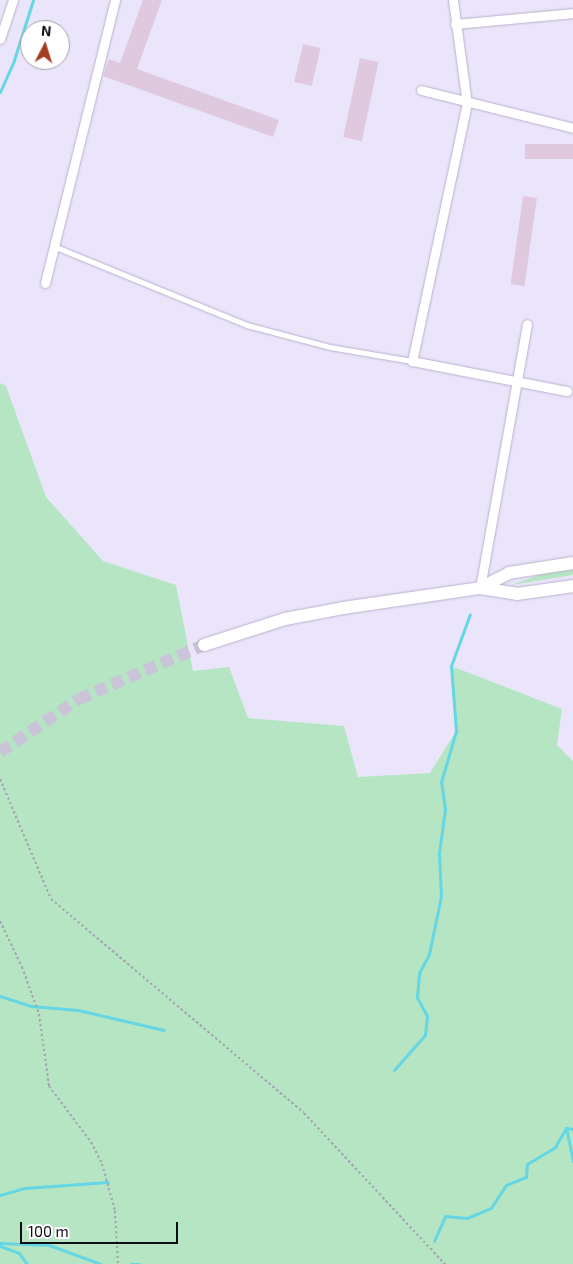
<!DOCTYPE html>
<html>
<head>
<meta charset="utf-8">
<style>
	body { margin:0 }
	#map { position:relative; width:573px; height:1264px; overflow:hidden; background:#ebe5fb; font-family:"Exo 2",sans-serif }
	div>[style] { position:absolute }
	[style*='--x'] { left:calc(var(--x)*1px); top:calc(var(--y)*1px); width:calc(var(--w)*1px); rotate:calc(var(--a)*1deg) }
	.green>* { inset:0; background:#b6e5c4 }
	.stream>* { height:3px; margin:-1.5px; padding:0 1.5px; transform-origin:1.5px; border-radius:1.5px; background:#65d7e4 }
	.building>* { inset:0; background:#dfc9df; transform-origin:0 0 }
	.primary-tunnel>* { height:12px; margin-top:-6px; transform-origin:0; background:repeating-linear-gradient(90deg,#cac4d8 0 12px,transparent 0 18px) }
	.path>* { height:2px; margin-top:-1px; transform-origin:0; background:repeating-linear-gradient(90deg,#a6a1b3 0 2.5px,transparent 0 5px) }
	.roads { filter:drop-shadow(0 0 1px #b9b1cc) drop-shadow(0 0 1px #b9b1cc) }
	.service>* { height:4.5px; margin:-2.25px; padding:0 2.25px; transform-origin:2.25px; border-radius:2.25px; background:#fff }
	.minor>* { height:9px; margin:-4.5px; padding:0 4.5px; transform-origin:4.5px; border-radius:4.5px; background:#fff }
	.primary>* { height:12px; margin:-6px; padding:0 6px; transform-origin:6px; border-radius:6px; background:#fff }
	span { translate:-50% -50%; white-space:nowrap; text-align:center; line-height:1.15; -webkit-text-stroke:4px #fff; paint-order:stroke }
	.north { position:absolute; left:20px; top:20px; width:50px; height:50px; box-sizing:border-box; background:#fff; border:1px solid #9f9ea1; border-radius:50%; rotate:5deg; font-size:14px; font-weight:700; line-height:20px; text-align:center; color:#0e0c15 }
	.north::after { content:''; display:block; margin:auto; width:18px; height:22px; background:#a53c22; clip-path:polygon(50% 0,100% 100%,50% 72%,0 100%) }
	.scale { position:absolute; left:20px; top:1222px; width:158px; height:22px; box-sizing:border-box; border:2px solid #0e0c15; border-top:0; padding-left:6px; font-size:15px; line-height:18px; white-space:nowrap; color:#0e0c15; -webkit-text-stroke:4px #fff; paint-order:stroke }
</style>
</head>
<body>
<div id="map">
	<div class="green">
		<div style="clip-path:polygon(0 383px,6px 386px,46px 497px,103px 561px,176px 585px,193px 671px,229px 667px,248px 718px,344px 726px,358px 777px,430px 773px,456px 731px,451px 666px,562px 709px,557px 745px,573px 761px,573px 1264px,0 1264px)"></div>
		<div style="clip-path:polygon(573px 569px,573px 575px,511px 585px,547px 572px)"></div>
	</div>
	<div class="stream">
		<div style="--x:0;--y:92;--w:35;--a:-66"></div>
		<div style="--x:14;--y:60;--w:63;--a:-72.4"></div>
		<div style="--x:0;--y:996;--w:33;--a:18"></div>
		<div style="--x:31;--y:1006;--w:47;--a:4.9"></div>
		<div style="--x:78;--y:1010;--w:88;--a:13.1"></div>
		<div style="--x:394;--y:1070;--w:47;--a:-48.5"></div>
		<div style="--x:425;--y:1035;--w:19;--a:-84"></div>
		<div style="--x:427;--y:1016;--w:21;--a:-118"></div>
		<div style="--x:417;--y:997;--w:24;--a:-85"></div>
		<div style="--x:419;--y:973;--w:21;--a:-62"></div>
		<div style="--x:429;--y:954;--w:59;--a:-78.3"></div>
		<div style="--x:441;--y:896;--w:43;--a:-92.7"></div>
		<div style="--x:439;--y:853;--w:44;--a:-82.2"></div>
		<div style="--x:445;--y:809;--w:27;--a:-98"></div>
		<div style="--x:441;--y:782;--w:53;--a:-73.6"></div>
		<div style="--x:456;--y:731;--w:65;--a:-94.4"></div>
		<div style="--x:451;--y:666;--w:55;--a:-69.9"></div>
		<div style="--x:566;--y:1128;--w:34;--a:78"></div>
		<div style="--x:0;--y:1195;--w:26;--a:-16"></div>
		<div style="--x:25;--y:1188;--w:83;--a:-4.1"></div>
		<div style="--x:434;--y:1241;--w:27;--a:-66"></div>
		<div style="--x:445;--y:1216;--w:22;--a:5"></div>
		<div style="--x:467;--y:1218;--w:26;--a:-23"></div>
		<div style="--x:491;--y:1208;--w:27;--a:-57"></div>
		<div style="--x:506;--y:1185;--w:22;--a:-22"></div>
		<div style="--x:526;--y:1177;--w:13;--a:-86"></div>
		<div style="--x:527;--y:1164;--w:33;--a:-31"></div>
		<div style="--x:555;--y:1147;--w:22;--a:-60"></div>
		<div style="--x:566;--y:1128;--w:7;--a:8"></div>
		<div style="--x:0;--y:1243;--w:49;--a:2.3"></div>
		<div style="--x:49;--y:1245;--w:55;--a:20.1"></div>
		<div style="--x:0;--y:1246;--w:20;--a:20"></div>
		<div style="--x:19;--y:1253;--w:14;--a:54"></div>
		<div style="--x:131;--y:1264;--w:8;--a:0"></div>
	</div>
	<div class="building">
		<div style="clip-path:polygon(143px 0,162px 0,137px 69px,279px 120px,273px 137px,103px 76px,109px 59px,120px 63px)"></div>
		<div style="left:303px;top:44px;width:18px;height:39px;rotate:13deg"></div>
		<div style="left:360px;top:58px;width:19px;height:81px;rotate:12deg"></div>
		<div style="left:573px;top:144px;width:15px;height:48px;rotate:90deg"></div>
		<div style="left:523px;top:196px;width:14px;height:89px;rotate:8deg"></div>
	</div>
	<div class="primary-tunnel">
		<div style="--x:0;--y:752;--w:95;--a:-33.9"></div>
		<div style="--x:79;--y:699;--w:136;--a:-23.4"></div>
	</div>
	<div class="path">
		<div style="--x:0;--y:779;--w:130;--a:67"></div>
		<div style="--x:51;--y:899;--w:331;--a:40.2"></div>
		<div style="--x:304;--y:1113;--w:207;--a:47"></div>
		<div style="--x:0;--y:921;--w:51;--a:64.4"></div>
		<div style="--x:22;--y:967;--w:50;--a:70.1"></div>
		<div style="--x:39;--y:1014;--w:73;--a:82.1"></div>
		<div style="--x:49;--y:1086;--w:70;--a:53.1"></div>
		<div style="--x:91;--y:1142;--w:25;--a:63"></div>
		<div style="--x:102;--y:1164;--w:49;--a:74.5"></div>
		<div style="--x:115;--y:1211;--w:53;--a:86.8"></div>
	</div>
	<div class="roads">
		<div class="service">
			<div style="--x:56;--y:247;--w:206;--a:22.2"></div>
			<div style="--x:247;--y:325;--w:86;--a:14.8"></div>
			<div style="--x:330;--y:347;--w:83;--a:9.7"></div>
		</div>
		<div class="minor">
			<div style="--x:453;--y:0;--w:104;--a:82.3"></div>
			<div style="--x:467;--y:103;--w:264;--a:102"></div>
			<div style="--x:412;--y:361;--w:158;--a:11"></div>
			<div style="--x:455;--y:24;--w:119;--a:-5.3"></div>
			<div style="--x:0;--y:39;--w:41;--a:-71.6"></div>
			<div style="--x:421;--y:90;--w:157;--a:14"></div>
			<div style="--x:45;--y:283;--w:292;--a:-76.1"></div>
			<div style="--x:480;--y:588;--w:268;--a:-79.9"></div>
		</div>
		<div class="primary">
			<div style="--x:480;--y:588;--w:33;--a:-27"></div>
			<div style="--x:509;--y:573;--w:65;--a:-8.9"></div>
			<div style="--x:204;--y:645;--w:85;--a:-17.8"></div>
			<div style="--x:285;--y:619;--w:59;--a:-10.7"></div>
			<div style="--x:343;--y:608;--w:138;--a:-8.3"></div>
			<div style="--x:480;--y:588;--w:37;--a:9"></div>
			<div style="--x:517;--y:594;--w:57;--a:-8.1"></div>
		</div>
	</div>
	<div class="north">N</div>
	<div class="scale">100 m</div>
</div>
</body>
</html>
